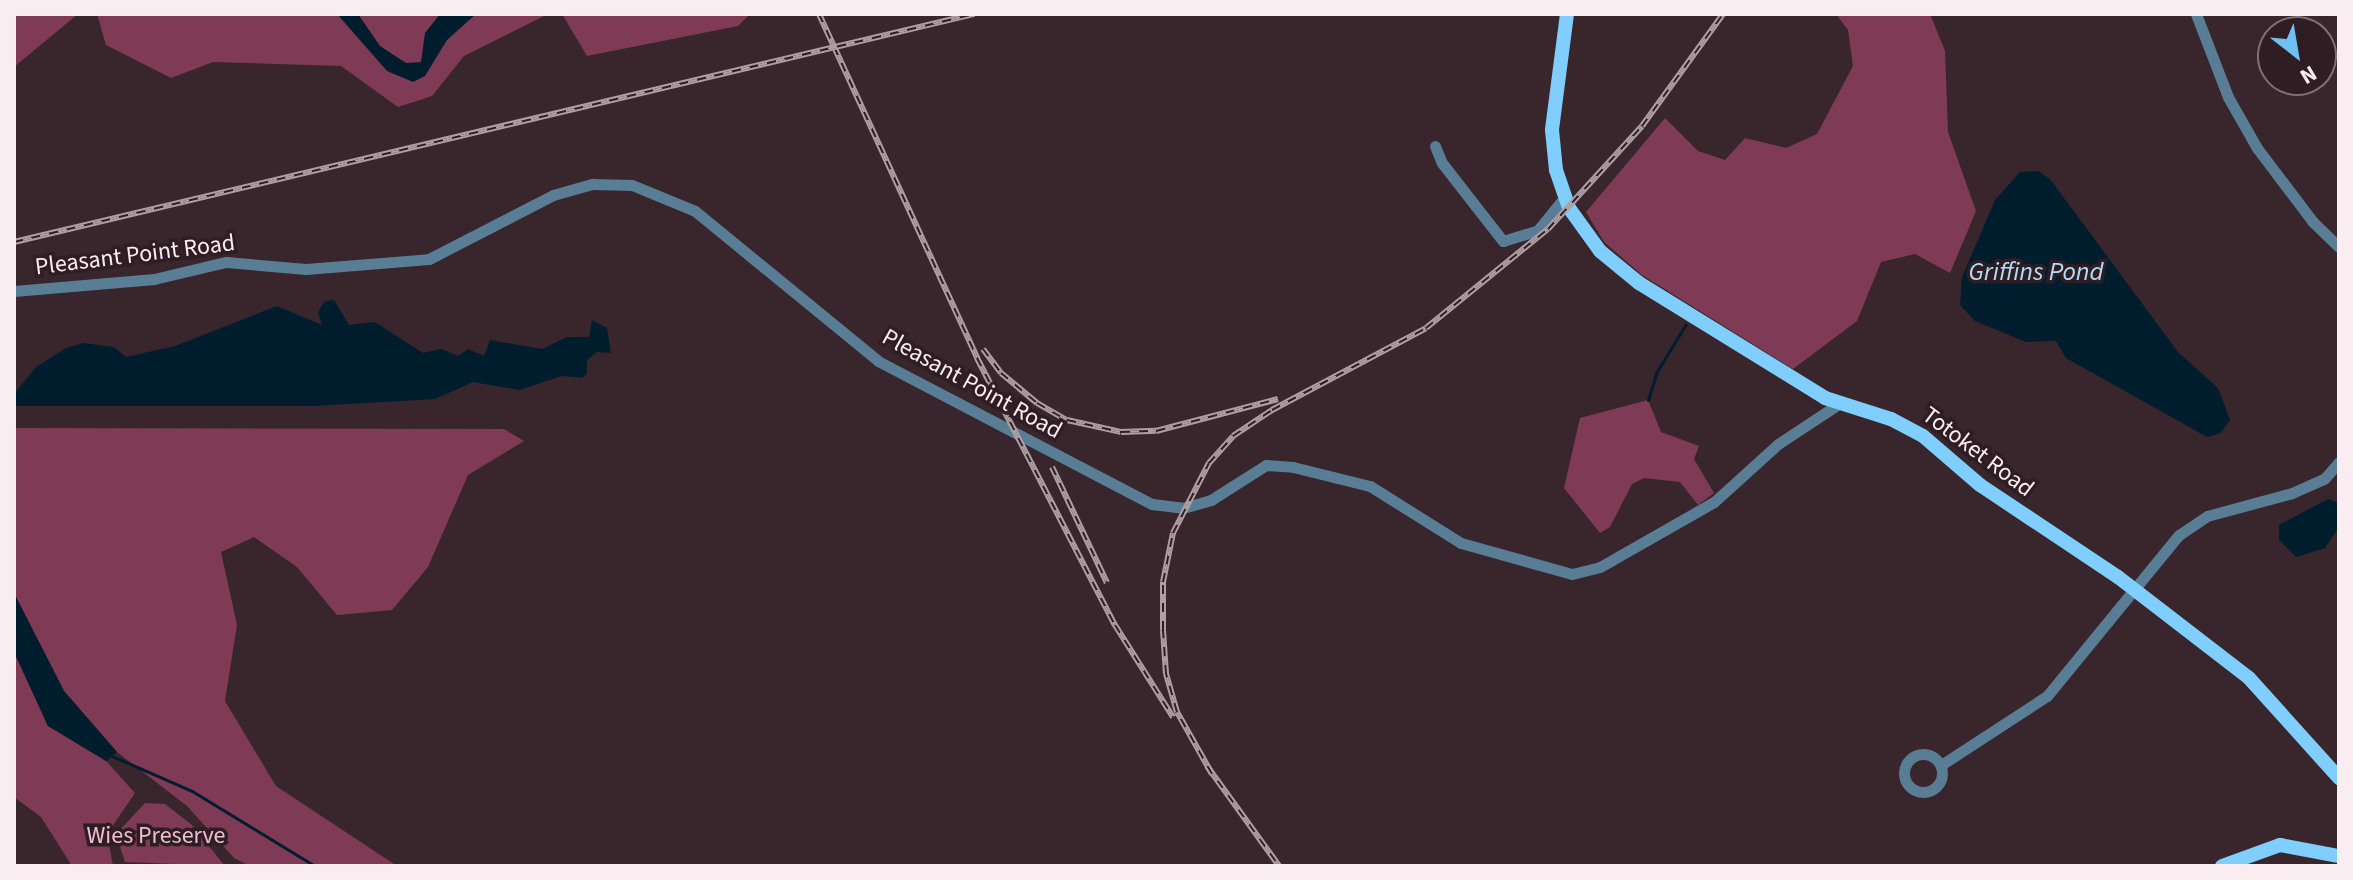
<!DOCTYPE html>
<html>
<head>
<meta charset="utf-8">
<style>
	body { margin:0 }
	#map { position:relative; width:2353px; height:880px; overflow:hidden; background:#38262c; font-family:"Source Sans 3",sans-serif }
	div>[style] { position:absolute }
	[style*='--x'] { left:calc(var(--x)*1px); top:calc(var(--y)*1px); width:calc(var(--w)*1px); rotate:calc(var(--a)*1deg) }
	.green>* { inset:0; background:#7f3b55 }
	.water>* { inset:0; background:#001d2e }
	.stream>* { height:3px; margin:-1.5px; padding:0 1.5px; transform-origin:1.5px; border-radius:1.5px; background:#001d2e }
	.minor>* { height:11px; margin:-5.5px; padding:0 5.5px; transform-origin:5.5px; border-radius:5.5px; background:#587d94 }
	.minor>.ring { margin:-5.5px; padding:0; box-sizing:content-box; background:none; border:11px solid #587d94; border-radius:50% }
	.major>* { height:14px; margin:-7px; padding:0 7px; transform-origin:7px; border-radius:7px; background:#7fcefd }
	.rail>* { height:6px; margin-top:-3px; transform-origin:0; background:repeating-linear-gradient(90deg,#2e1d22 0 9px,#ae9fa4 0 18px); box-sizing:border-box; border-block:2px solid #ae9fa4 }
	span { translate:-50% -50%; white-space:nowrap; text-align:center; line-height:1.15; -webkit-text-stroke:7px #2e1d22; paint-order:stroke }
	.street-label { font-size:24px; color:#f9edf1 }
	.park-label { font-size:24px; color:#f0bfcf }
	.water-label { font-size:26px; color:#b1ddf9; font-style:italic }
	.frame { position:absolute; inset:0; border:16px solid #f9edf1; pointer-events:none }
	.north { position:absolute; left:2257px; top:16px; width:80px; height:80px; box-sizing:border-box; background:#2e1d22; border:2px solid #7f7075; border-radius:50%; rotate:149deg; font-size:22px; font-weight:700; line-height:32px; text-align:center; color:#f9edf1 }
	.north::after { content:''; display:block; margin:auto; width:28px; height:36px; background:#6ec2f3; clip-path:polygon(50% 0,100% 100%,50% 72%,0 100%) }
</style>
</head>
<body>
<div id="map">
	<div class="green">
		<div style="clip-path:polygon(14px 14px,78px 14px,14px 67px)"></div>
		<div style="clip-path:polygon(97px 14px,548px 14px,464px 56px,432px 96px,398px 107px,341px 66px,213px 62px,171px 78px,106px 45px)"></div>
		<div style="clip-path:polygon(562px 14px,750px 14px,738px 26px,587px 56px)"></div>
		<div style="clip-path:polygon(1836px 14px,1930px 14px,1945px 51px,1948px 132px,1976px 211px,1950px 273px,1915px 254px,1881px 262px,1857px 321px,1793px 369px,1642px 275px,1604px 242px,1586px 212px,1665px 118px,1698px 151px,1725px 160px,1745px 138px,1786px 148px,1817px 134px,1853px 66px,1848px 30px)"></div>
		<div style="clip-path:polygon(1648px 400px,1661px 432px,1699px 446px,1694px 459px,1714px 493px,1698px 505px,1680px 482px,1644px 478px,1632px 484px,1610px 527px,1600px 533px,1564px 488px,1580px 418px)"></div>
		<div style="clip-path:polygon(14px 428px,504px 429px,524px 441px,468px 475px,428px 567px,392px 610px,337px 615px,297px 567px,254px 537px,221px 552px,237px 625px,225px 701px,276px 786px,397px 866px,250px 866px,234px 858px,187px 806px,117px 752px,64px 691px,14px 593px)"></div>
		<div style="clip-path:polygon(14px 652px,48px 726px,106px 761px,135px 793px,107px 834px,113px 866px,72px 866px,41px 817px,14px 797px)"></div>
		<div style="clip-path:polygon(145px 803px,165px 804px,192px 825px,225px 866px,125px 862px,116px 834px)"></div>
	</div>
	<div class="water">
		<div style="clip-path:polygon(337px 14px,358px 14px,380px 46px,406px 63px,421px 62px,425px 33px,440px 14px,476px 14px,447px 40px,425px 76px,413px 82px,387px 71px)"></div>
		<div style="clip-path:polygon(2038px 171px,2050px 179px,2178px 352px,2218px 388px,2230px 420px,2221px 433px,2207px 437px,2066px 358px,2056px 341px,2026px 342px,1975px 321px,1960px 305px,1962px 277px,1995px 200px,2020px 172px)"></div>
		<div style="clip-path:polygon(334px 300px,349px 325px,375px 322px,423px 353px,441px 349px,458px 356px,468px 349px,484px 356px,490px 340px,542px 349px,567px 337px,589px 337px,592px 320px,607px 328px,611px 353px,597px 352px,587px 360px,587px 374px,582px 378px,562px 376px,519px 390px,473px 382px,435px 399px,315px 406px,14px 406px,14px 394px,36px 367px,66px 348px,83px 343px,114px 347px,126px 357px,175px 346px,277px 306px,322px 325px,318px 312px,325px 301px)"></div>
		<div style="clip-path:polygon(2328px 499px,2339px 503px,2339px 527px,2325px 548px,2296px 557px,2279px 540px,2279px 525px)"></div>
		<div style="clip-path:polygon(14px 593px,64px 691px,117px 752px,106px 761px,48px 726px,14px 652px)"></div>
	</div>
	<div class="stream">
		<div style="--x:1648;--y:400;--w:28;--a:-73"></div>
		<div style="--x:1656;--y:373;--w:57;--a:-58.5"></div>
		<div style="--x:112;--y:756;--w:87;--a:23.6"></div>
		<div style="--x:192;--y:791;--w:144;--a:31.4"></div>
	</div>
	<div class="minor">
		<div style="--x:2196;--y:14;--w:89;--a:68.9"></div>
		<div style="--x:2228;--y:97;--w:59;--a:60.4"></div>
		<div style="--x:2257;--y:148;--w:93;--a:52.9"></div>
		<div style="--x:2313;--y:222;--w:36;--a:44"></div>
		<div style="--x:1435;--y:146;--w:18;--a:68"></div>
		<div style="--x:1442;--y:163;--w:99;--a:52"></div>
		<div style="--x:1503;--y:241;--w:37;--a:-17"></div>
		<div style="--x:1538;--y:230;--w:41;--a:-50.9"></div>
		<div style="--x:14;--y:291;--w:141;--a:-4.9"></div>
		<div style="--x:154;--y:279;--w:74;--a:-13.3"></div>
		<div style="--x:226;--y:262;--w:80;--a:5"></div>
		<div style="--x:306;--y:269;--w:123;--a:-4.6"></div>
		<div style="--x:429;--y:259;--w:140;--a:-27.3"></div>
		<div style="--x:553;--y:195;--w:41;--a:-15.8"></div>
		<div style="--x:592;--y:184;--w:40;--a:1.4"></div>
		<div style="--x:632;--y:185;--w:68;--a:22.4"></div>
		<div style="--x:695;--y:211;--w:237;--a:39.3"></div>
		<div style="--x:878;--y:361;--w:309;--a:27.6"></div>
		<div style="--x:1152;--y:504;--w:31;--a:7"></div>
		<div style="--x:1183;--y:508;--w:29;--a:-16"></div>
		<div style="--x:1211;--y:500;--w:65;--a:-32.5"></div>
		<div style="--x:1266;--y:465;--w:27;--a:4"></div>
		<div style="--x:1293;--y:467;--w:79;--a:13.9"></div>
		<div style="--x:1370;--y:486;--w:107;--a:32.1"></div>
		<div style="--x:1461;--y:543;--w:115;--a:15.6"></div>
		<div style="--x:1572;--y:574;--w:29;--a:-14"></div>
		<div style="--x:1600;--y:567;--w:131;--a:-29.7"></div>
		<div style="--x:1714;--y:502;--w:86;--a:-42.2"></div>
		<div style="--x:1778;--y:444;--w:71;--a:-33.5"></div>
		<div class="ring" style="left:1904px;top:754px;width:27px;height:27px"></div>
		<div style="--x:1941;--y:765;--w:126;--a:-33.1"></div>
		<div style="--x:2047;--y:696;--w:208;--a:-50.7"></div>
		<div style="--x:2179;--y:535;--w:34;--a:-34"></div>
		<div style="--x:2207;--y:516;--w:88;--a:-15.1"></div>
		<div style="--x:2292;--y:493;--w:36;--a:-24"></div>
		<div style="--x:2325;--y:478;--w:21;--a:-49"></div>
	</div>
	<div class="major">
		<div style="--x:1567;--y:14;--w:117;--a:97.4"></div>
		<div style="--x:1552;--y:130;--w:40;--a:84.3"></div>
		<div style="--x:1556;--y:170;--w:40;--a:71.1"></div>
		<div style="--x:1569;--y:208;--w:53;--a:54.2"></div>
		<div style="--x:1600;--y:251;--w:50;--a:39.4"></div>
		<div style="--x:1639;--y:283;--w:219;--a:31.7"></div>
		<div style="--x:1825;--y:398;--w:69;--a:17.7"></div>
		<div style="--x:1891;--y:419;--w:36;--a:28"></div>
		<div style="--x:1923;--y:436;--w:75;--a:40.7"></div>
		<div style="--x:1980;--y:485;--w:166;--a:33.7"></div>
		<div style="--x:2118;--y:577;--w:165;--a:37.6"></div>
		<div style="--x:2249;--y:678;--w:135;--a:48"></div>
		<div style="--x:2222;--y:866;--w:62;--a:-19.9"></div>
		<div style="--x:2280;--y:845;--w:60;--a:10.6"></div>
	</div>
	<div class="rail">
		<div style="--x:819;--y:14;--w:379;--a:65.3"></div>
		<div style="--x:977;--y:358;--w:301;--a:62.7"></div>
		<div style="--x:1115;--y:625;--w:109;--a:57.8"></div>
		<div style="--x:14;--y:242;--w:987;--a:-13.36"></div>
		<div style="--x:983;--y:349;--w:30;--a:53"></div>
		<div style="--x:1001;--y:373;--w:47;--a:39.8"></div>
		<div style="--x:1037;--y:403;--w:34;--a:30"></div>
		<div style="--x:1067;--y:420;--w:55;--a:12.5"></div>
		<div style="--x:1121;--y:432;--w:35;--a:-2"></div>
		<div style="--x:1156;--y:431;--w:126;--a:-14.7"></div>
		<div style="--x:1052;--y:467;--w:128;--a:64.6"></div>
		<div style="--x:1207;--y:766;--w:123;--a:54.2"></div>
		<div style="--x:1212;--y:774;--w:71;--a:-119.4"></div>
		<div style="--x:1177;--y:712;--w:40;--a:-106"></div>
		<div style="--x:1166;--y:674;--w:44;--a:-93.9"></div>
		<div style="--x:1163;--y:630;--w:48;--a:-90"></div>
		<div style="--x:1163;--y:582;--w:50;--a:-78.5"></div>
		<div style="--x:1173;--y:533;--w:79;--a:-62.8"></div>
		<div style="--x:1209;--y:463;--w:36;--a:-48"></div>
		<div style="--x:1233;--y:436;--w:47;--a:-33.7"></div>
		<div style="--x:1272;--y:410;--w:174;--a:-28"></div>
		<div style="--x:1426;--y:328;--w:157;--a:-39.1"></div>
		<div style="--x:1548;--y:229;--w:139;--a:-47.6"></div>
		<div style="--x:1642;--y:126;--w:138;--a:-54.1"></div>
	</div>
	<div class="street-label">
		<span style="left:135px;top:255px;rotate:-7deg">Pleasant Point Road</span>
		<span style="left:972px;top:384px;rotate:29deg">Pleasant Point Road</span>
		<span style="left:1978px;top:452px;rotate:37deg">Totoket Road</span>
	</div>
	<div class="park-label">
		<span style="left:156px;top:836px">Wies Preserve</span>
	</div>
	<div class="water-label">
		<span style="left:2036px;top:272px">Griffins Pond</span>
	</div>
	<div class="frame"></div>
	<div class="north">N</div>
</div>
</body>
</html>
